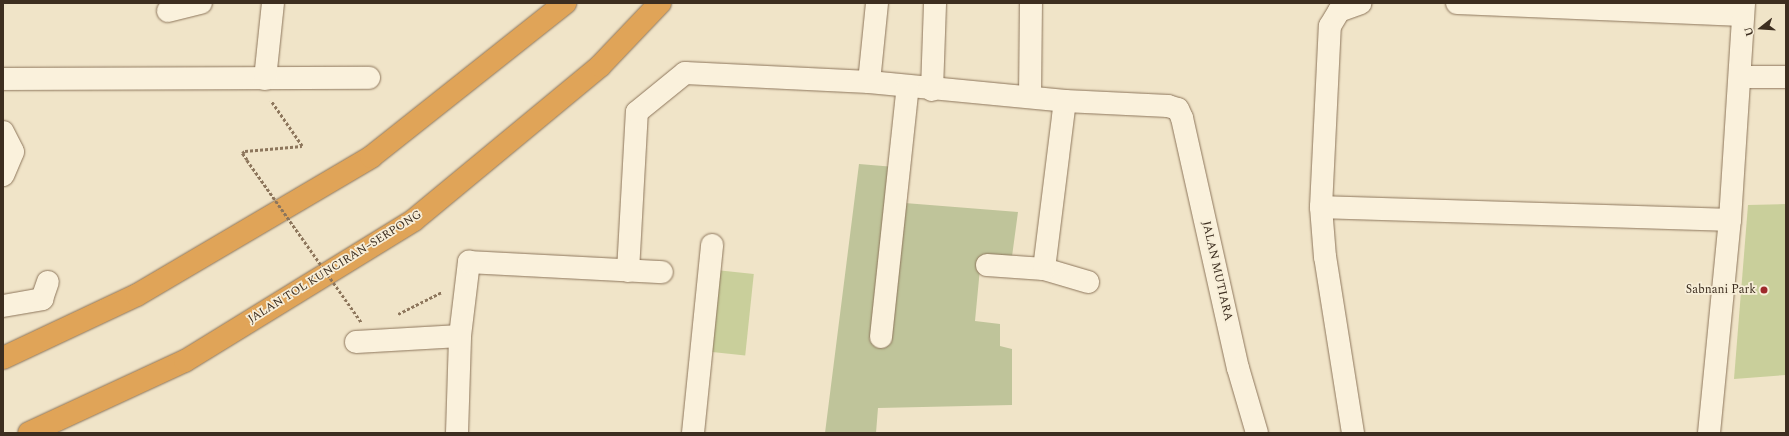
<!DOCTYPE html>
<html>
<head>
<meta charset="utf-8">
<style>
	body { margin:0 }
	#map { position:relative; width:1789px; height:436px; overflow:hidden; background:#f0e4c8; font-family:Spectral,serif }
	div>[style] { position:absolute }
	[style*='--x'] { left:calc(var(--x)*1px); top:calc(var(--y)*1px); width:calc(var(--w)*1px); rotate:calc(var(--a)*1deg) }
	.green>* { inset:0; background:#c9cf9b; transform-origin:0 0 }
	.cemetery>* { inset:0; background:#bfc49a }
	.path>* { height:2.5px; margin-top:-1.25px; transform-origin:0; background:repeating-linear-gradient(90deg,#8d765c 0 3px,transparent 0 5px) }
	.roads { filter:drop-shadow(0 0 1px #8d765c) drop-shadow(0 0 1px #8d765c) }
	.minor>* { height:22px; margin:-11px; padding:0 11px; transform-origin:11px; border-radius:11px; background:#faf1dc }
	.highway>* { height:22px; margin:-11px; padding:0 11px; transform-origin:11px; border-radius:11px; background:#e0a458 }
	.path-bridge>* { height:2.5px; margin-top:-1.25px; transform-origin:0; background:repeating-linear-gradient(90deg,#8d765c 0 3px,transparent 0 5px) }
	.dots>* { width:11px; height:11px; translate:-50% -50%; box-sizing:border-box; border:2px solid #f7eed8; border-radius:50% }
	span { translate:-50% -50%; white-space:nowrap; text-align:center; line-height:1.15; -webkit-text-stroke:3.5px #f7eed8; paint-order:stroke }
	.street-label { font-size:12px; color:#3d2e20 }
	.poi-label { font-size:12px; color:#3d2e20 }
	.right { translate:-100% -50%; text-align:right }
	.frame { position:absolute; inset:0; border:4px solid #3d2e20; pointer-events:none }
	.north { position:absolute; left:1741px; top:8px; width:40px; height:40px; -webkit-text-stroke:3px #f7eed8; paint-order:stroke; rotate:253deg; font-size:11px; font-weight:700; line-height:16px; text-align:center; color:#3d2e20 }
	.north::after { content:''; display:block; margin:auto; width:14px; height:18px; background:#3d2e20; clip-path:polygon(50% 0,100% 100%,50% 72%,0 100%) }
</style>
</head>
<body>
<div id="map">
	<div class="green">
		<div style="clip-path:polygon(1786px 204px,1786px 375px,1734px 379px,1748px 205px)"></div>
		<div style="left:716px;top:270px;width:38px;height:82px;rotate:6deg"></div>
	</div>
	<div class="cemetery">
		<div style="clip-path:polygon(859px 164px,895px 167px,892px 202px,1018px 212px,1011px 264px,981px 258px,975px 321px,1000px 324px,1000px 346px,1012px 349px,1012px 405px,878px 408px,876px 433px,825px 433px)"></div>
	</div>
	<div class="path">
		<div style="--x:247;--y:160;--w:9;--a:-126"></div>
		<div style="--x:242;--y:153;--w:4;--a:-34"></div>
		<div style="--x:245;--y:151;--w:57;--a:-5"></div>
		<div style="--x:302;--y:146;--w:55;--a:-124.6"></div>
		<div style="--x:398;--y:314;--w:49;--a:-26.6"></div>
	</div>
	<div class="roads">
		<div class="minor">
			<div style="--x:1457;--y:3;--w:286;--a:2.4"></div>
			<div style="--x:168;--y:11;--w:34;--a:-14"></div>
			<div style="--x:1741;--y:77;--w:45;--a:0"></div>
			<div style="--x:3;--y:79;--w:366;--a:-0.2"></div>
			<div style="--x:265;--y:79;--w:76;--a:-84"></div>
			<div style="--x:869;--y:82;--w:79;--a:-84.2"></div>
			<div style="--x:932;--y:90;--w:87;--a:-88"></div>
			<div style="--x:1030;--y:97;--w:94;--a:-89.4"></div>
			<div style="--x:3;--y:132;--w:22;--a:63"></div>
			<div style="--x:13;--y:152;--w:25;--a:113"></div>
			<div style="--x:1321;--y:207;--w:409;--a:1.8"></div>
			<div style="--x:987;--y:265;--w:57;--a:4"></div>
			<div style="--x:1044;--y:269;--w:46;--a:16.5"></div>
			<div style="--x:1044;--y:269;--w:169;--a:-82.9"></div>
			<div style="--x:628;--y:271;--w:159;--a:-86.8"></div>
			<div style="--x:637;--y:112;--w:62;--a:-39.1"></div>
			<div style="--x:685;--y:73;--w:184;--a:2.8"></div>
			<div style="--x:869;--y:82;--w:197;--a:5.5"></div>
			<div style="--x:1065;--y:101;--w:103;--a:2.8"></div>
			<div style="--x:1168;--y:106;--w:10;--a:17"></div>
			<div style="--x:1178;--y:109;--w:10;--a:66"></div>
			<div style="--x:1182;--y:118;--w:256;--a:77.4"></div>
			<div style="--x:1238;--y:368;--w:68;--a:73.7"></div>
			<div style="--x:3;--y:306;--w:40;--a:-10"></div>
			<div style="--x:42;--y:299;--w:18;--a:-71"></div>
			<div style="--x:881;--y:337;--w:252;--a:-83.9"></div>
			<div style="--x:356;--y:342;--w:104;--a:-3.3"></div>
			<div style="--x:457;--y:433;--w:97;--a:-88.2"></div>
			<div style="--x:460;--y:336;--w:75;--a:-83.1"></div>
			<div style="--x:469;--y:262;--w:193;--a:3"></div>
			<div style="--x:693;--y:433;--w:189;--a:-84.2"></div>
			<div style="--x:1353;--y:433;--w:178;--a:-99"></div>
			<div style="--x:1325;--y:257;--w:50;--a:-94.6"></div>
			<div style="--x:1321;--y:207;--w:181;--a:-87.2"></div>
			<div style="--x:1330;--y:26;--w:17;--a:-59"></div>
			<div style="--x:1339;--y:11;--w:23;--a:-20"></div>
			<div style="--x:1709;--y:433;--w:214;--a:-84.4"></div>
			<div style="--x:1730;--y:220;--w:217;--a:-86.3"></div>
		</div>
		<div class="highway">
			<div style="--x:3;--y:358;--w:148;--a:-25.2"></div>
			<div style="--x:137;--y:295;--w:272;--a:-30.5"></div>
			<div style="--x:371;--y:157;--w:248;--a:-38.4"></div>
			<div style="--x:29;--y:433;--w:172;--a:-24.8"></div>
			<div style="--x:185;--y:361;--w:269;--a:-31.6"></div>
			<div style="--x:414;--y:220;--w:241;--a:-39.6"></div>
			<div style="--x:600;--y:66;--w:87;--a:-46.4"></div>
		</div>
	</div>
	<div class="path-bridge">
		<div style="--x:247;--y:160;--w:199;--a:54.8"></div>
	</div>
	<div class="dots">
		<div style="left:1764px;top:290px;background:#9e2a2b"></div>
	</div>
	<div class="street-label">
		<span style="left:335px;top:267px;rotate:-32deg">JALAN TOL KUNCIRAN–SERPONG</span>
		<span style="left:1217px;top:271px;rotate:77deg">JALAN MUTIARA</span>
	</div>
	<div class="poi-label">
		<span class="right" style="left:1756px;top:290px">Sabnani Park</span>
	</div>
	<div class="frame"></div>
	<div class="north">U</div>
</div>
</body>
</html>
